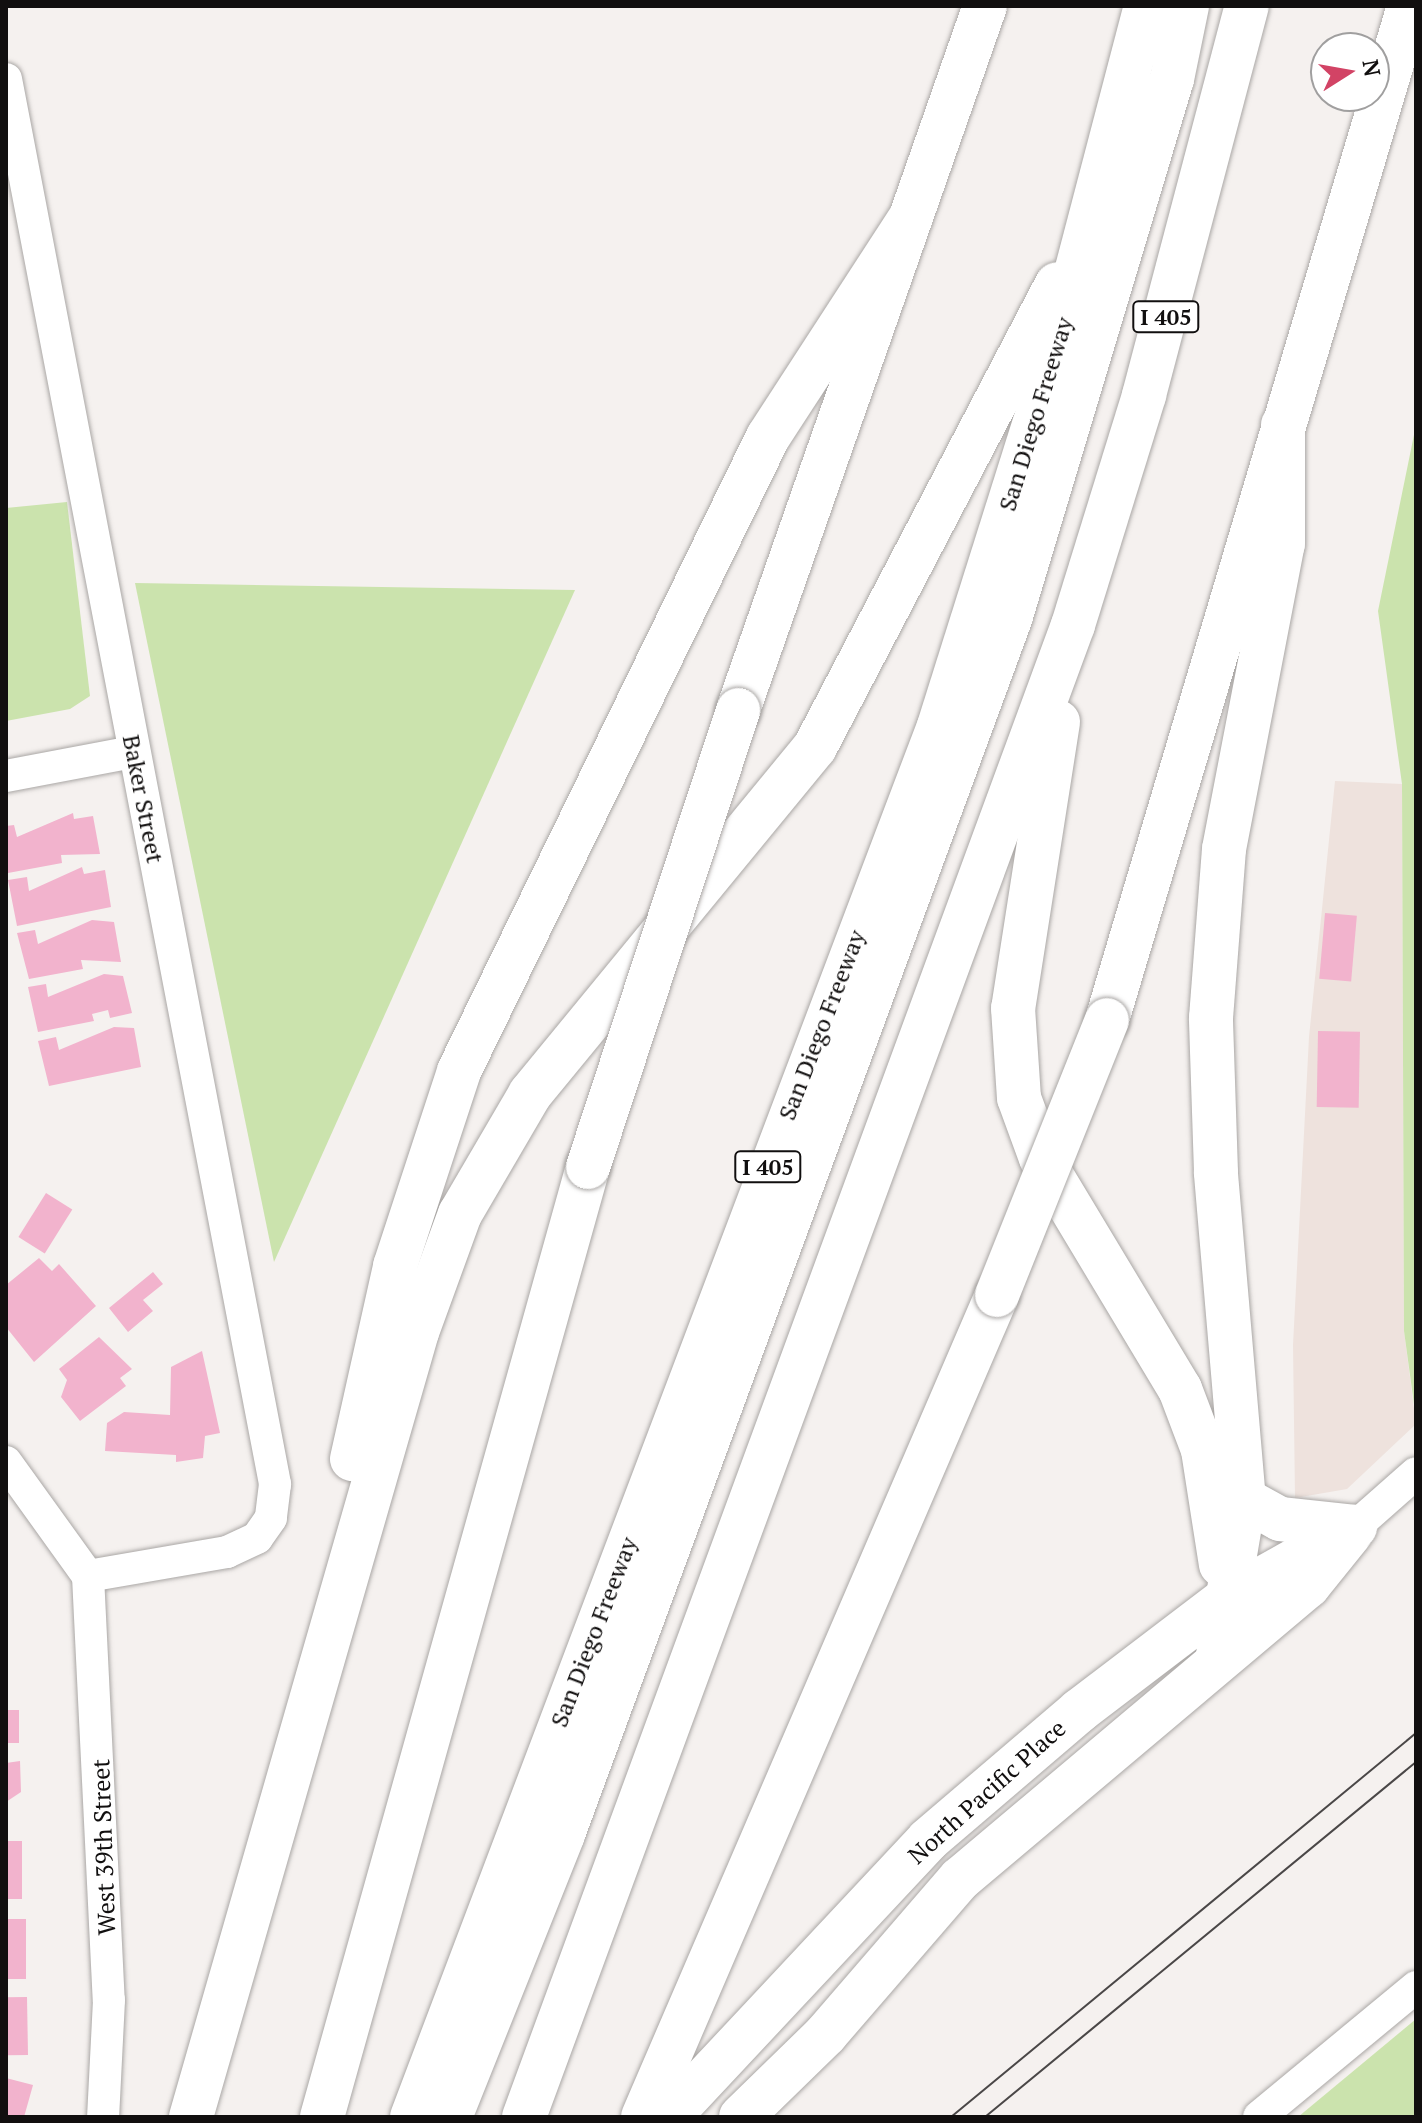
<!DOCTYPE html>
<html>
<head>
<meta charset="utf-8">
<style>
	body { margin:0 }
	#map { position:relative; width:1422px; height:2123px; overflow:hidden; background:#f5f1ef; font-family:"PT Serif",serif }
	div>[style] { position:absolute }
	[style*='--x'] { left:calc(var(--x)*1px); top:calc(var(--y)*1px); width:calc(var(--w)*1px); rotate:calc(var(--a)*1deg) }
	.built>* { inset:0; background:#eee2dd }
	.green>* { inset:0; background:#cbe3ad }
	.building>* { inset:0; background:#f2b3cd; transform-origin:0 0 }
	.roads { filter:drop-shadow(0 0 2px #aaa7a5) drop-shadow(0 0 2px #aaa7a5) }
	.minor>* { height:32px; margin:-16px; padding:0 16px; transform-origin:16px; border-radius:16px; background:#fff }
	.secondary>* { height:44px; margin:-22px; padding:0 22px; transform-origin:22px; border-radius:22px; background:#fff }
	.motorway>* { height:44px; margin:-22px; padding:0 22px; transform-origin:22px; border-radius:22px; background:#fff }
	.tram>* { height:2px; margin:-1px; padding:0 1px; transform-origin:1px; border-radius:1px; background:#4a4747 }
	.bridges { filter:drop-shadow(0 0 2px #aaa7a5) drop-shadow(0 0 2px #aaa7a5) }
	.motorway-bridge>* { height:44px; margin:-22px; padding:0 22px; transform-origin:22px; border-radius:22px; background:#fff }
	span { translate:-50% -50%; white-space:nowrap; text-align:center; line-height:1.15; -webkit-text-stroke:7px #fff; paint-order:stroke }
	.shield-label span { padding:2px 6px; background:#fff; border:2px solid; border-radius:6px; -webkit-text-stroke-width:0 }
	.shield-label { font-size:22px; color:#110f0f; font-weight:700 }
	.street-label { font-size:24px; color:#110f0f }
	.frame { position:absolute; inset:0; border:8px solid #110f0f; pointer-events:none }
	.north { position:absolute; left:1310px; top:32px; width:80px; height:80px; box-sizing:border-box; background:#fff; border:2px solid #a09f9f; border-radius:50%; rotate:79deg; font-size:22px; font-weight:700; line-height:32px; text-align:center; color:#110f0f }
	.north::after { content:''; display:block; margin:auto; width:28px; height:36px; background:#d24365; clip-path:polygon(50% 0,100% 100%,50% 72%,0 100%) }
</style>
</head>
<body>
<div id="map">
	<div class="built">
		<div style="clip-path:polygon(1335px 781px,1402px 784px,1404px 1331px,1416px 1424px,1347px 1489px,1295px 1498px,1293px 1345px,1309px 1037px)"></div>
	</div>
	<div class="green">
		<div style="clip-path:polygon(1416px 425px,1416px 1419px,1404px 1331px,1402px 784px,1378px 611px)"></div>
		<div style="clip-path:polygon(67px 502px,90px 696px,70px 709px,6px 721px,6px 508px)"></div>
		<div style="clip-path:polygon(135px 583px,575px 590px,274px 1262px)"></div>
		<div style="clip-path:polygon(1416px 2019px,1416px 2117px,1298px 2117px)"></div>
	</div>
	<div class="building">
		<div style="clip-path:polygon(73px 813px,74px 819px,93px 816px,100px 854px,61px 855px,62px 863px,8px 873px,6px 826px,14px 825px,17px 837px)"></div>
		<div style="clip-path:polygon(82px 867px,84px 874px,105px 870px,111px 907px,17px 926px,8px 880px,27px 877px,29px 891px)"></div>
		<div style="left:1325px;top:913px;width:32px;height:66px;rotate:5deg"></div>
		<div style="clip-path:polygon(92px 920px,114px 922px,121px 962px,81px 960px,83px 969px,29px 979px,17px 933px,35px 930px,38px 944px)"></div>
		<div style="clip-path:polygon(104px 974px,123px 976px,132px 1013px,110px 1018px,108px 1010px,92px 1014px,94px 1021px,38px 1032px,28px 987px,46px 984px,48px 997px)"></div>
		<div style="clip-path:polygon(114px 1027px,134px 1028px,141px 1067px,49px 1086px,38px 1041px,56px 1037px,59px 1050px)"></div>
		<div style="left:1318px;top:1031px;width:42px;height:76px;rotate:1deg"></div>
		<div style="left:46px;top:1193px;width:31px;height:52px;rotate:32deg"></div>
		<div style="clip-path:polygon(39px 1258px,52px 1271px,59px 1264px,96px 1306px,34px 1362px,6px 1327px,6px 1285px)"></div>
		<div style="clip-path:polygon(153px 1272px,163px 1284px,143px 1300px,153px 1311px,128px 1332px,109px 1308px)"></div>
		<div style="clip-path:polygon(99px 1337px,132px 1369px,120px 1378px,126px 1386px,80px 1421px,61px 1397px,67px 1380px,59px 1369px)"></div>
		<div style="clip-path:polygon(202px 1351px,220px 1433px,205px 1436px,203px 1458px,176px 1462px,176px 1455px,105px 1451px,107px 1423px,124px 1412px,170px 1415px,171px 1367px)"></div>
		<div style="left:6px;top:1710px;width:13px;height:33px"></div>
		<div style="clip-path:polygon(20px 1761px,21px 1792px,6px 1802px,6px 1763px)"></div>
		<div style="left:6px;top:1841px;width:16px;height:58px"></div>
		<div style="left:6px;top:1919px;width:20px;height:60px"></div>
		<div style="left:27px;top:1997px;width:58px;height:21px;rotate:89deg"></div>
		<div style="clip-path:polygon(6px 2078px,33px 2085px,24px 2117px,6px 2117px)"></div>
	</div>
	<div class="roads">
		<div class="minor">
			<div style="--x:6;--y:79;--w:1431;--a:79.16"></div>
			<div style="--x:275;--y:1484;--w:34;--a:97"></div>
			<div style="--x:271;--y:1518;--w:24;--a:125"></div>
			<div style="--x:257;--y:1538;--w:33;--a:155"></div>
			<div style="--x:227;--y:1552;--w:141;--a:170.2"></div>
			<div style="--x:6;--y:776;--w:129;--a:-10.7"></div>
			<div style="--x:6;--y:1462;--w:140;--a:54.3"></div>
			<div style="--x:1355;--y:1527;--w:81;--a:-41.5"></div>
			<div style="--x:88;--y:1576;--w:425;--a:87.2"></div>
			<div style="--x:109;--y:2000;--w:117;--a:92.9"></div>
			<div style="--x:1259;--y:2117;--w:204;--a:-39.6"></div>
		</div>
		<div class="secondary">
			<div style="--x:669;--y:2117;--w:379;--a:-46.9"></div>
			<div style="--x:928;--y:1840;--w:199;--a:-40.5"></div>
			<div style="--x:1079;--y:1711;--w:185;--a:-37.3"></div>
			<div style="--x:1226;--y:1599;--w:148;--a:-29.2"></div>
			<div style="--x:741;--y:2117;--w:119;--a:-44.3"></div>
			<div style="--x:826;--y:2034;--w:205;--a:-49.2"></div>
			<div style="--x:960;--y:1879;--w:455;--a:-40.1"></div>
			<div style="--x:1308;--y:1586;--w:67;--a:-51.1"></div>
		</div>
		<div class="motorway">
			<div style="--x:738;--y:710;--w:746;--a:-70.67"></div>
			<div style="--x:1058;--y:722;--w:290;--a:98.9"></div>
			<div style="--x:1013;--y:1008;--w:90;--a:86.2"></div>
			<div style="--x:1019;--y:1098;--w:64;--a:69.9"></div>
			<div style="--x:1041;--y:1158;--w:270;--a:59"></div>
			<div style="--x:1180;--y:1389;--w:65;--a:69.3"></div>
			<div style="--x:1203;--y:1450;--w:116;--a:81.1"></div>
			<div style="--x:1107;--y:1020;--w:1058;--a:-73.41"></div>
			<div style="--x:352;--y:1459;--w:198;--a:-77.4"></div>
			<div style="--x:395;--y:1266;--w:205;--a:-71.8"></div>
			<div style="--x:459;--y:1071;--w:705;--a:-64.02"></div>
			<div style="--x:768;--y:437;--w:261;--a:-57"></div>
			<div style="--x:1220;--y:1486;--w:68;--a:28.8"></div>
			<div style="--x:1280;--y:1519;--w:75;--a:6.1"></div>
			<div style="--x:1217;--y:1661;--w:162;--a:-80.4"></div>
			<div style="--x:1244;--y:1501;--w:330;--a:-94.9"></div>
			<div style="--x:1216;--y:1172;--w:154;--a:-91.9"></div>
			<div style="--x:1211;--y:1018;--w:169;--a:-85.6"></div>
			<div style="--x:1224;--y:849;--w:311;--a:-79.1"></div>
			<div style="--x:1283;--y:544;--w:119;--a:-90"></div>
			<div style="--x:191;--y:2117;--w:817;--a:-73.94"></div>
			<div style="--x:417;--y:1332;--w:126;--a:-70"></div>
			<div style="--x:460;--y:1214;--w:139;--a:-59.7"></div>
			<div style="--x:530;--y:1094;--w:449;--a:-50.6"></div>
			<div style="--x:815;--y:747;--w:522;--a:-62.4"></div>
			<div style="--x:322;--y:2117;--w:987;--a:-74.36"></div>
			<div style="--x:412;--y:2117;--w:1487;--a:-69.25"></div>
			<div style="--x:939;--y:726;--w:360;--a:-72.5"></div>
			<div style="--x:1047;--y:383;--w:390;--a:-75.3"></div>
			<div style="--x:450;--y:2117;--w:305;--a:-68.2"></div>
			<div style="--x:563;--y:1834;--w:1295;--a:-69.8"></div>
			<div style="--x:1010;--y:619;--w:564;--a:-73.3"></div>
			<div style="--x:1172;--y:79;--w:75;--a:-78.4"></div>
			<div style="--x:524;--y:2117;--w:1590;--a:-69.8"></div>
			<div style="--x:1073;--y:625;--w:241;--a:-72.8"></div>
			<div style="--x:1144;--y:395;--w:402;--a:-75.2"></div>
			<div style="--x:643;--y:2117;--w:895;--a:-66.7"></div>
		</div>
	</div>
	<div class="tram">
		<div style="--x:951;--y:2117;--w:603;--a:-39.55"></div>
		<div style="--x:985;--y:2117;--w:558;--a:-39.48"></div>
	</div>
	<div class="bridges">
		<div class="motorway-bridge">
			<div style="--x:588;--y:1167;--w:481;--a:-71.8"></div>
			<div style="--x:997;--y:1295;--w:296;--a:-68.2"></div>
		</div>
	</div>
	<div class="shield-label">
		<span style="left:1166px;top:317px">I 405</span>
		<span style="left:768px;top:1167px">I 405</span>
	</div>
	<div class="street-label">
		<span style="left:1036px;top:414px;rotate:-73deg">San Diego Freeway</span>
		<span style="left:143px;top:799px;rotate:79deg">Baker Street</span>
		<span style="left:822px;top:1025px;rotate:-69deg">San Diego Freeway</span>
		<span style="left:594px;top:1632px;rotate:-69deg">San Diego Freeway</span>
		<span style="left:987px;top:1792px;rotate:-42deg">North Pacific Place</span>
		<span style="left:104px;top:1847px;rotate:-92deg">West 39th Street</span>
	</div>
	<div class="frame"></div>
	<div class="north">N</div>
</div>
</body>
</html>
